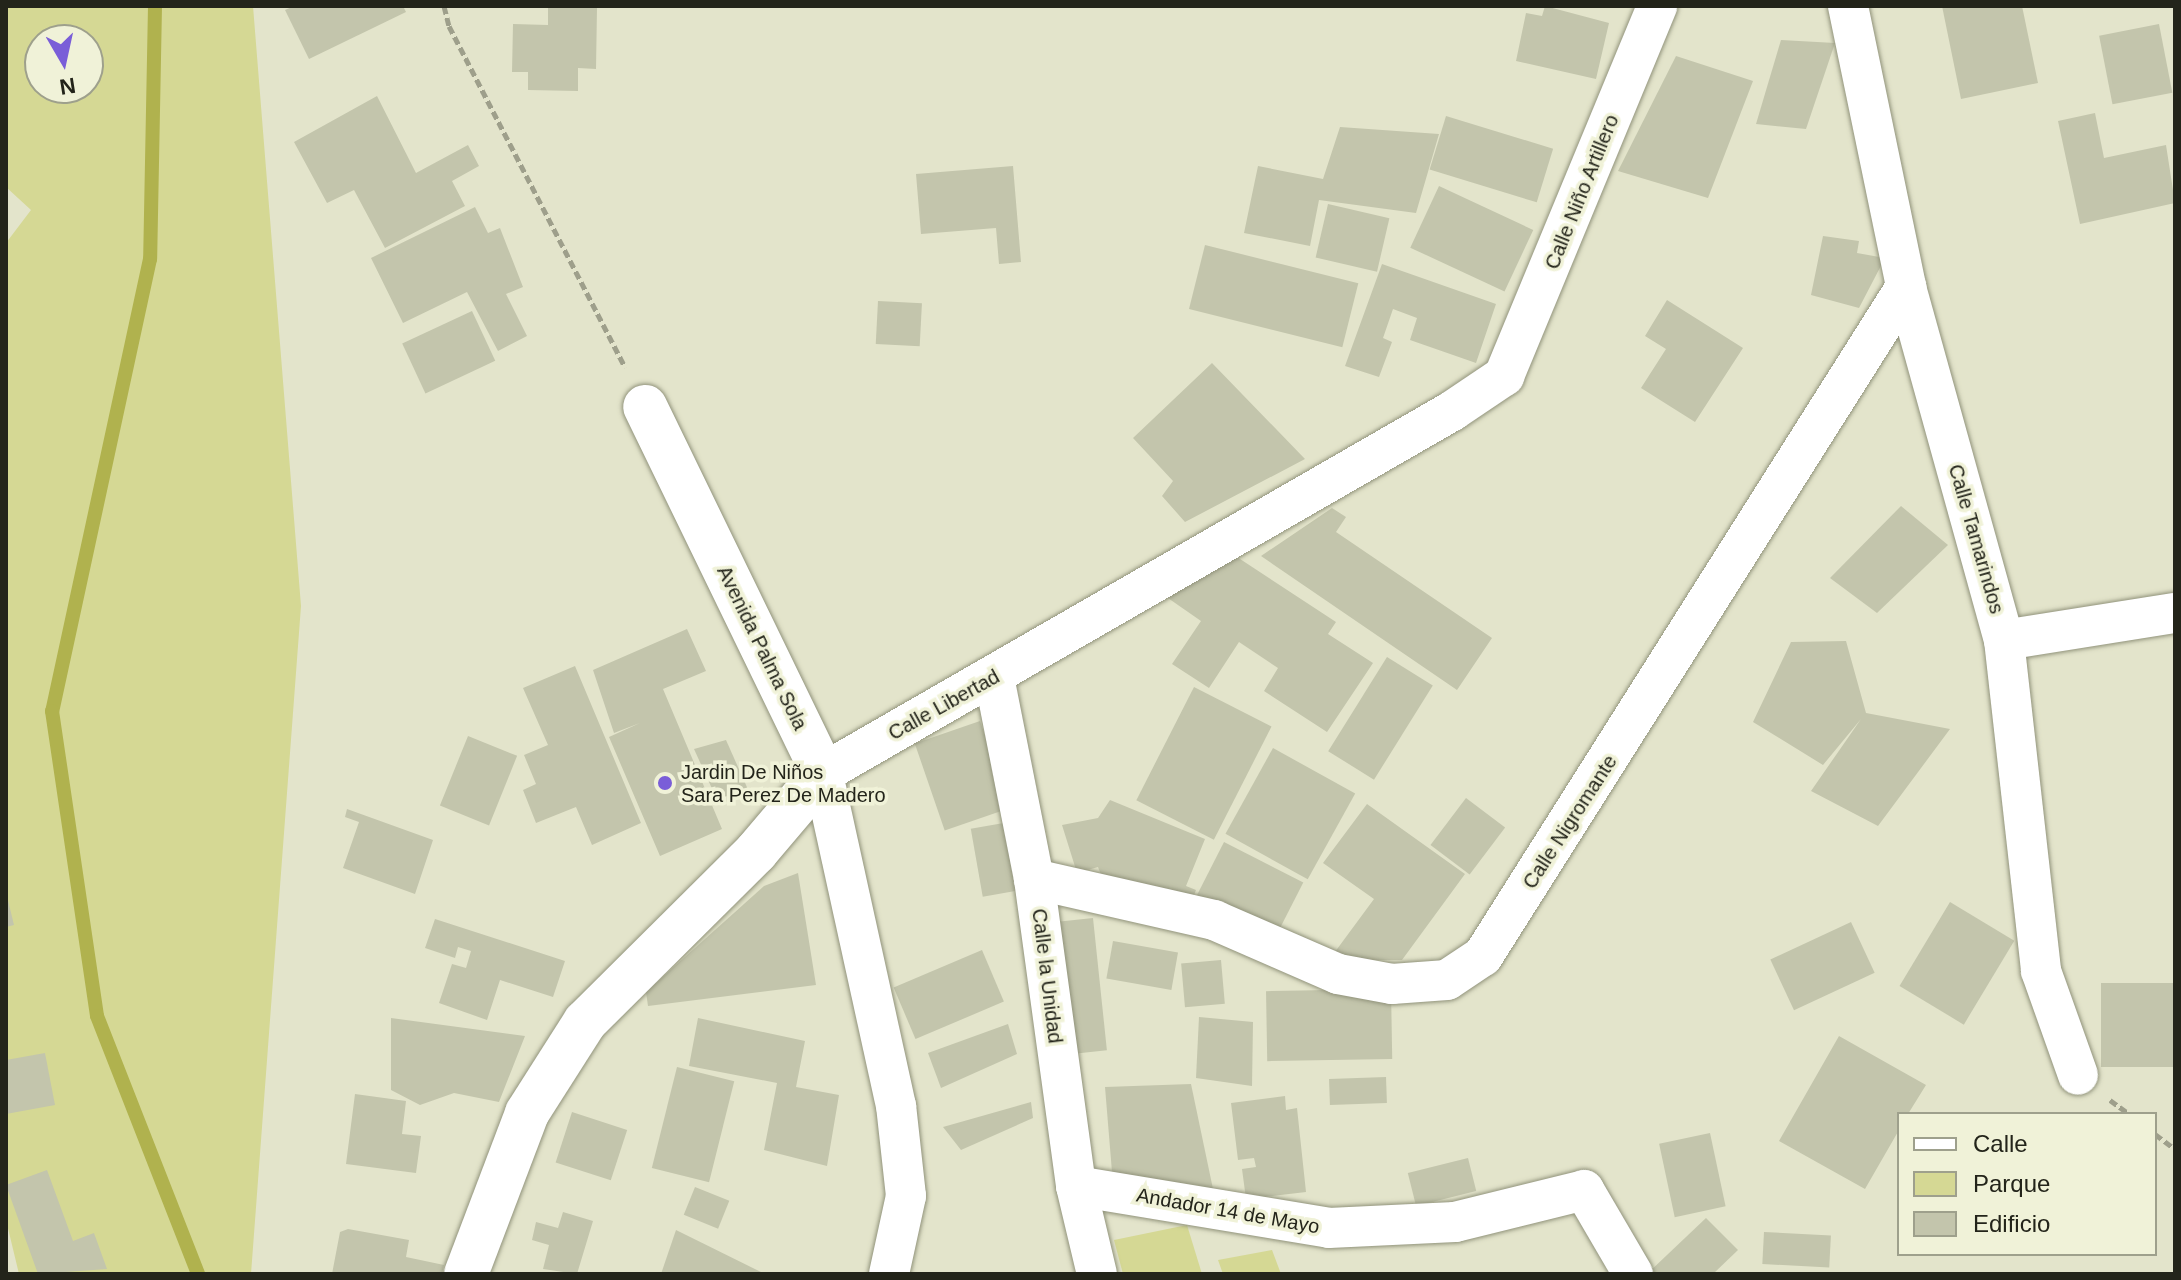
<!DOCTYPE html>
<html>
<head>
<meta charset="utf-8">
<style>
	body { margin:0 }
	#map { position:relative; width:2181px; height:1280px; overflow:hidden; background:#e3e4cb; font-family:Helvetica,sans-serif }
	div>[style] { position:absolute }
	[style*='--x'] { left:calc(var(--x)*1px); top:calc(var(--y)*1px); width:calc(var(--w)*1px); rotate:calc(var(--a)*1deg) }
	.green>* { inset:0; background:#d5d894 }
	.stream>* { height:14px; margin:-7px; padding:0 7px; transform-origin:7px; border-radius:7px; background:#b0b24e }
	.building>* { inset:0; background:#c3c5ac; transform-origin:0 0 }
	.path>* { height:5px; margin-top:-2.5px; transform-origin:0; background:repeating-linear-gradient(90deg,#9e9f8b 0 8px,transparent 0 12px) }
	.roads { filter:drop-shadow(0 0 2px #91937b) drop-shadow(0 0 2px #91937b) }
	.street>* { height:40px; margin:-20px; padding:0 20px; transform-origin:20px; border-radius:20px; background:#fff }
	.secondary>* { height:44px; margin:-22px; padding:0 22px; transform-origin:22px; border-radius:22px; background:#fff }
	.dots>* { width:22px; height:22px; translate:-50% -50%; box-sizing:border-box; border:4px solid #f0f2d8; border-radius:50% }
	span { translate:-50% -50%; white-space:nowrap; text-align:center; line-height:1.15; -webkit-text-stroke:7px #f0f2d8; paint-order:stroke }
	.street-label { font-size:20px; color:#23241a }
	.poi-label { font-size:20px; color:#23241a }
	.left { translate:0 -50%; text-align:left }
	.frame { position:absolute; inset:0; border:8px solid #23241a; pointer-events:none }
	.legend { position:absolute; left:1897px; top:1112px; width:260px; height:144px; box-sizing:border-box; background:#f0f2d8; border:2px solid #9ea08c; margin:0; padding:10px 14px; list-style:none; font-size:24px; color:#23241a }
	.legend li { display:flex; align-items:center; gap:16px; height:40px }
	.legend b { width:40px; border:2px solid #9ea08c }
	.north { position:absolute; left:24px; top:24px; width:80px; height:80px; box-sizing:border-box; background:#f0f2d8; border:2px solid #9ea08c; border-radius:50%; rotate:171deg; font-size:22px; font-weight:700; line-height:32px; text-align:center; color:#23241a }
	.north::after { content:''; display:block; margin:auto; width:28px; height:36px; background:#7a5ed8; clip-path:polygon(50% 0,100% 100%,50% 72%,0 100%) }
</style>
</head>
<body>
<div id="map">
	<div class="green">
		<div style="clip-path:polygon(evenodd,6px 6px,253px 6px,301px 606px,251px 1274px,19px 1274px,6px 1220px,6px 243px,31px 210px,6px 187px,6px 6px,40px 40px,88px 40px,88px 88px,40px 88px,40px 40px)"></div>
		<div style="clip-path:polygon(1187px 1225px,1202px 1274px,1123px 1274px,1114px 1240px)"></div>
		<div style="clip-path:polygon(1272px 1250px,1281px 1274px,1223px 1274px,1218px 1260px)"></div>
	</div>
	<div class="stream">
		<div style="--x:155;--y:6;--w:253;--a:91.1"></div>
		<div style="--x:150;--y:259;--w:463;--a:102.2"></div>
		<div style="--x:52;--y:711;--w:308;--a:81.6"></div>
		<div style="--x:97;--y:1016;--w:277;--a:68.6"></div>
	</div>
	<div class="building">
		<div style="clip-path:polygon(294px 6px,403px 6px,406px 12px,309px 59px,285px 10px)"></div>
		<div style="clip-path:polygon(1545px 6px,1609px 23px,1596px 79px,1516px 61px,1526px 13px,1542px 16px)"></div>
		<div style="clip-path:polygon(1942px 6px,2022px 6px,2038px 83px,1961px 99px)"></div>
		<div style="clip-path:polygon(548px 7px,597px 8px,596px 69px,578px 68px,578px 91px,528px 90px,528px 72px,512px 72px,513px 24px,548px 25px)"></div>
		<div style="left:2159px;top:24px;width:70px;height:61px;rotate:79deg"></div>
		<div style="clip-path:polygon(1781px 40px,1835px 43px,1806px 129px,1756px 124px)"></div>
		<div style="clip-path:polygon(1676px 56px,1753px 81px,1708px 198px,1618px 171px)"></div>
		<div style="clip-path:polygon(377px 96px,416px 173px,468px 145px,479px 166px,452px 181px,465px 206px,385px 248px,354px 190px,327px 203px,294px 142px)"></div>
		<div style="clip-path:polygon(2095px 113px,2104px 158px,2166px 145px,2175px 203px,2080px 224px,2058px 121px)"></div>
		<div style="left:1446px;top:116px;width:112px;height:56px;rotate:17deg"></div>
		<div style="clip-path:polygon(1340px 127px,1439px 134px,1416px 213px,1319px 200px,1310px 246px,1244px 233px,1258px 166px,1323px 179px)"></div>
		<div style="clip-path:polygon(1013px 166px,1021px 262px,999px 264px,996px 228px,921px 234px,916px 174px)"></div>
		<div style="left:1439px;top:186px;width:104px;height:68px;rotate:25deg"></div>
		<div style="left:1328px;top:204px;width:63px;height:55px;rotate:13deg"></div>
		<div style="clip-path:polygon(475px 207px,488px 233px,500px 228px,523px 287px,506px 294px,527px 336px,498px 351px,467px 292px,403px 323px,371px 258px)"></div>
		<div style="clip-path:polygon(1823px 236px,1859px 241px,1857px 253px,1885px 258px,1859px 308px,1811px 295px)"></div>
		<div style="left:1205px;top:245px;width:158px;height:66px;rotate:14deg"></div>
		<div style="clip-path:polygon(1382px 264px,1496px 304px,1476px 363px,1410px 340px,1417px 318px,1393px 309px,1383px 338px,1392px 342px,1379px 377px,1345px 366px)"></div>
		<div style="clip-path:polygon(1667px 300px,1743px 348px,1695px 422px,1641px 388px,1666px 349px,1645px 336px)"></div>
		<div style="left:878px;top:301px;width:44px;height:43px;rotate:3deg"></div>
		<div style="left:472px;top:311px;width:55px;height:77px;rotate:65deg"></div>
		<div style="clip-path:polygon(1212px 363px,1305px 459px,1185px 522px,1162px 496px,1173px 481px,1133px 438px)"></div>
		<div style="clip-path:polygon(1901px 506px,1948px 545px,1877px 613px,1830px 578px)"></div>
		<div style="clip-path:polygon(1332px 508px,1346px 517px,1336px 532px,1492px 638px,1457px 690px,1261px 556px)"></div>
		<div style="clip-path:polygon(1237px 557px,1336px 622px,1328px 634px,1373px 663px,1327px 732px,1264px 691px,1278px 668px,1239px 642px,1209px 688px,1172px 664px,1201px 621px,1165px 596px)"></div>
		<div style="clip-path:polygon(687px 629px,706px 671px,663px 689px,722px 829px,660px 856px,609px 737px,640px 723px,614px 733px,593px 670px)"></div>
		<div style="clip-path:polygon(1846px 641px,1866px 713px,1950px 729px,1878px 826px,1811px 791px,1861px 719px,1823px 765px,1753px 722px,1791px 642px)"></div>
		<div style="left:1387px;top:657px;width:54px;height:111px;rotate:32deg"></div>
		<div style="clip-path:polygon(575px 666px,641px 823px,592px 845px,576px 807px,536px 823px,523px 790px,536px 784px,524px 755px,548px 745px,523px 688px)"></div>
		<div style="left:1194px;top:687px;width:87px;height:127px;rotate:27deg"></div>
		<div style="left:980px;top:721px;width:92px;height:69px;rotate:71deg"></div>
		<div style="left:468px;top:736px;width:53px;height:75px;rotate:22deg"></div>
		<div style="clip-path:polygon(726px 740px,750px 794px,719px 804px,694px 749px)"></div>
		<div style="left:1273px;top:748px;width:94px;height:98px;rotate:29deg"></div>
		<div style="left:1466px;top:798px;width:49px;height:59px;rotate:37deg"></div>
		<div style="clip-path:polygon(1110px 800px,1205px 839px,1186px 886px,1196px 890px,1188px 910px,1101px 875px,1098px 867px,1077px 873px,1062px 825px,1098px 818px)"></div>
		<div style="clip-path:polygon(1367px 804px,1465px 874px,1402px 960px,1329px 960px,1374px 899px,1323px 863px)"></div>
		<div style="clip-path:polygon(347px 809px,433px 840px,415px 894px,343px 868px,359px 822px,345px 817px)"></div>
		<div style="left:1021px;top:820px;width:69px;height:51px;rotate:80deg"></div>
		<div style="left:1224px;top:842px;width:89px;height:65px;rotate:27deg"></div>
		<div style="clip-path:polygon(798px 873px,816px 985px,648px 1006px,646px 992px,764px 886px)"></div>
		<div style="clip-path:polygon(6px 892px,14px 925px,6px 927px)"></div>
		<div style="left:1950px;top:902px;width:75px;height:98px;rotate:31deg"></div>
		<div style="left:1093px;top:918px;width:133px;height:47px;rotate:84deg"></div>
		<div style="clip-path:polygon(435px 919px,565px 961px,553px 997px,500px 980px,487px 1020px,439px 1003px,452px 964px,466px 968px,471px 951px,458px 947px,455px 958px,425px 948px)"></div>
		<div style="left:1851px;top:922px;width:56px;height:89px;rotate:65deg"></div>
		<div style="left:1113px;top:941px;width:66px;height:38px;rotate:10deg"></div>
		<div style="left:982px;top:950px;width:56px;height:96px;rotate:67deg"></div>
		<div style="left:1221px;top:960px;width:44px;height:40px;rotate:85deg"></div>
		<div style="left:2175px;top:983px;width:84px;height:74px;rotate:90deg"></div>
		<div style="left:1391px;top:989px;width:70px;height:125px;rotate:89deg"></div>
		<div style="clip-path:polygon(1199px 1017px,1253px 1022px,1252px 1086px,1196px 1078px)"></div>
		<div style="clip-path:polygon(391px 1018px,525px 1036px,499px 1102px,454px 1093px,420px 1105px,391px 1090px)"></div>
		<div style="clip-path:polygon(698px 1018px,805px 1041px,796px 1087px,839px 1095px,827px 1166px,764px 1150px,777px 1083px,689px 1066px)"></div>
		<div style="clip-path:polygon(1008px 1024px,1017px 1054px,941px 1088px,928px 1053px)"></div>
		<div style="clip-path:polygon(1839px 1036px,1926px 1085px,1908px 1114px,1899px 1114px,1899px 1130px,1865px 1189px,1779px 1141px)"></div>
		<div style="clip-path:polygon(45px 1053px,55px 1105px,6px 1114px,6px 1060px)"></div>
		<div style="left:677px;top:1067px;width:59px;height:104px;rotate:14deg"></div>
		<div style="left:1386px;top:1077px;width:26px;height:57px;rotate:88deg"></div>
		<div style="clip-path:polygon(1191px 1084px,1213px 1189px,1112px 1172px,1105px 1087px)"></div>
		<div style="clip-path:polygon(355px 1094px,406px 1101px,402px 1134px,421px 1136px,416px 1173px,346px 1164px)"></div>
		<div style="clip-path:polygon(1285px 1096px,1286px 1110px,1297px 1108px,1306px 1192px,1246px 1199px,1242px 1169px,1256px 1167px,1254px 1158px,1238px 1160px,1231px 1103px)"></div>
		<div style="clip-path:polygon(1031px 1102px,1033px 1118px,961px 1150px,943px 1127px)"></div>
		<div style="left:572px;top:1112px;width:58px;height:53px;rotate:18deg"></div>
		<div style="left:1710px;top:1133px;width:75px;height:52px;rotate:78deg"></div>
		<div style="left:1468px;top:1158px;width:34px;height:62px;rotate:76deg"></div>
		<div style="clip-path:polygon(47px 1170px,73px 1241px,94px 1233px,107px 1269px,38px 1274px,6px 1185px)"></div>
		<div style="left:695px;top:1187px;width:37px;height:30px;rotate:22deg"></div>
		<div style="clip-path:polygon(563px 1212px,593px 1221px,577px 1274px,543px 1269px,549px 1245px,532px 1240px,536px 1222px,558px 1228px)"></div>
		<div style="clip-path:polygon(1706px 1218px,1738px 1250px,1713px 1274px,1647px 1274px)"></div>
		<div style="clip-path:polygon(348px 1229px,409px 1240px,406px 1257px,444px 1265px,442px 1274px,332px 1274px,340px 1232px)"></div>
		<div style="clip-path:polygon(676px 1230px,765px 1274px,661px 1274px)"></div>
		<div style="left:1764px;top:1232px;width:67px;height:32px;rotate:3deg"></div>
	</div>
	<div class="path">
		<div style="--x:444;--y:6;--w:21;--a:76"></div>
		<div style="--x:449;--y:26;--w:384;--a:62.7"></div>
		<div style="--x:2110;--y:1100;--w:24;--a:36"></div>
		<div style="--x:2155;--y:1134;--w:25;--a:37"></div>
	</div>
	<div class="roads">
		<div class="street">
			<div style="--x:1848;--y:6;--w:287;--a:78.3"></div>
			<div style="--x:1906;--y:287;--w:366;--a:74.5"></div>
			<div style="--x:2004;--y:640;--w:333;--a:83.6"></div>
			<div style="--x:2041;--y:971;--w:110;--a:70.4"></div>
			<div style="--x:2004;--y:640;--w:173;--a:-9"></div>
			<div style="--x:994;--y:677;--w:206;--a:78.8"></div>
			<div style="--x:1034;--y:879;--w:310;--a:82.2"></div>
			<div style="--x:1076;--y:1186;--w:90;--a:76.6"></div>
			<div style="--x:1034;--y:879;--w:185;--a:12.8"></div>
			<div style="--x:1214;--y:920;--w:135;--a:23.5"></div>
			<div style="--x:1338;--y:974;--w:55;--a:10.5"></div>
			<div style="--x:1392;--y:984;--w:55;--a:-4.2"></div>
			<div style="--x:1447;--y:980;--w:43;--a:-33.7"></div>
			<div style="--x:1483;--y:956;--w:792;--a:-57.7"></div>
			<div style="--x:1076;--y:1186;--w:256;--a:9.4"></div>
			<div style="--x:1329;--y:1228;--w:126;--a:-2.7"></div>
			<div style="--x:1455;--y:1222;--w:133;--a:-13.9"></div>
			<div style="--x:1584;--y:1190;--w:97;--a:59.7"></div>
			<div style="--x:889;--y:1274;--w:80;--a:-77.7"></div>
			<div style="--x:906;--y:1196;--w:91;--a:-96.3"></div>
			<div style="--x:896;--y:1106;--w:341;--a:-102.4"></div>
			<div style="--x:823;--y:773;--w:726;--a:-29.92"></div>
			<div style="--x:1452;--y:411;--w:63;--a:-33.9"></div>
			<div style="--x:1504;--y:376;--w:400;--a:-67.5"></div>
		</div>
		<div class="secondary">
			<div style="--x:466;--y:1274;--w:172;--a:-69.2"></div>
			<div style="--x:527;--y:1113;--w:108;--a:-57.5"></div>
			<div style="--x:585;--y:1022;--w:241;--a:-44.8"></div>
			<div style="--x:756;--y:852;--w:104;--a:-49.7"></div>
			<div style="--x:823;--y:773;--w:407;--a:-115.9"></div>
		</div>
	</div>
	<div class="dots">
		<div style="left:665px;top:783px;background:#7a5ed8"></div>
	</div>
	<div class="street-label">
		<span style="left:1582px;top:192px;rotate:-68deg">Calle Niño Artillero</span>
		<span style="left:1976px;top:539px;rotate:74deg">Calle Tamarindos</span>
		<span style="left:762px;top:648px;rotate:64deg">Avenida Palma Sola</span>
		<span style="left:944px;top:705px;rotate:-29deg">Calle Libertad</span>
		<span style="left:1570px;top:822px;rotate:-57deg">Calle Nigromante</span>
		<span style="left:1047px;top:976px;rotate:83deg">Calle la Unidad</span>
		<span style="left:1228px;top:1211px;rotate:10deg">Andador 14 de Mayo</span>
	</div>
	<div class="poi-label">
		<span class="left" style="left:681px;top:784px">Jardin De Niños<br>Sara Perez De Madero</span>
	</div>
	<div class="frame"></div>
	<ul class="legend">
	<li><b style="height:10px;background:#fff"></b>Calle</li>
	<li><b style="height:22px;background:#d5d894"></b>Parque</li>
	<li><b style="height:22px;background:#c3c5ac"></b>Edificio</li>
	</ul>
	<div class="north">N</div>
</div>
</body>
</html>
